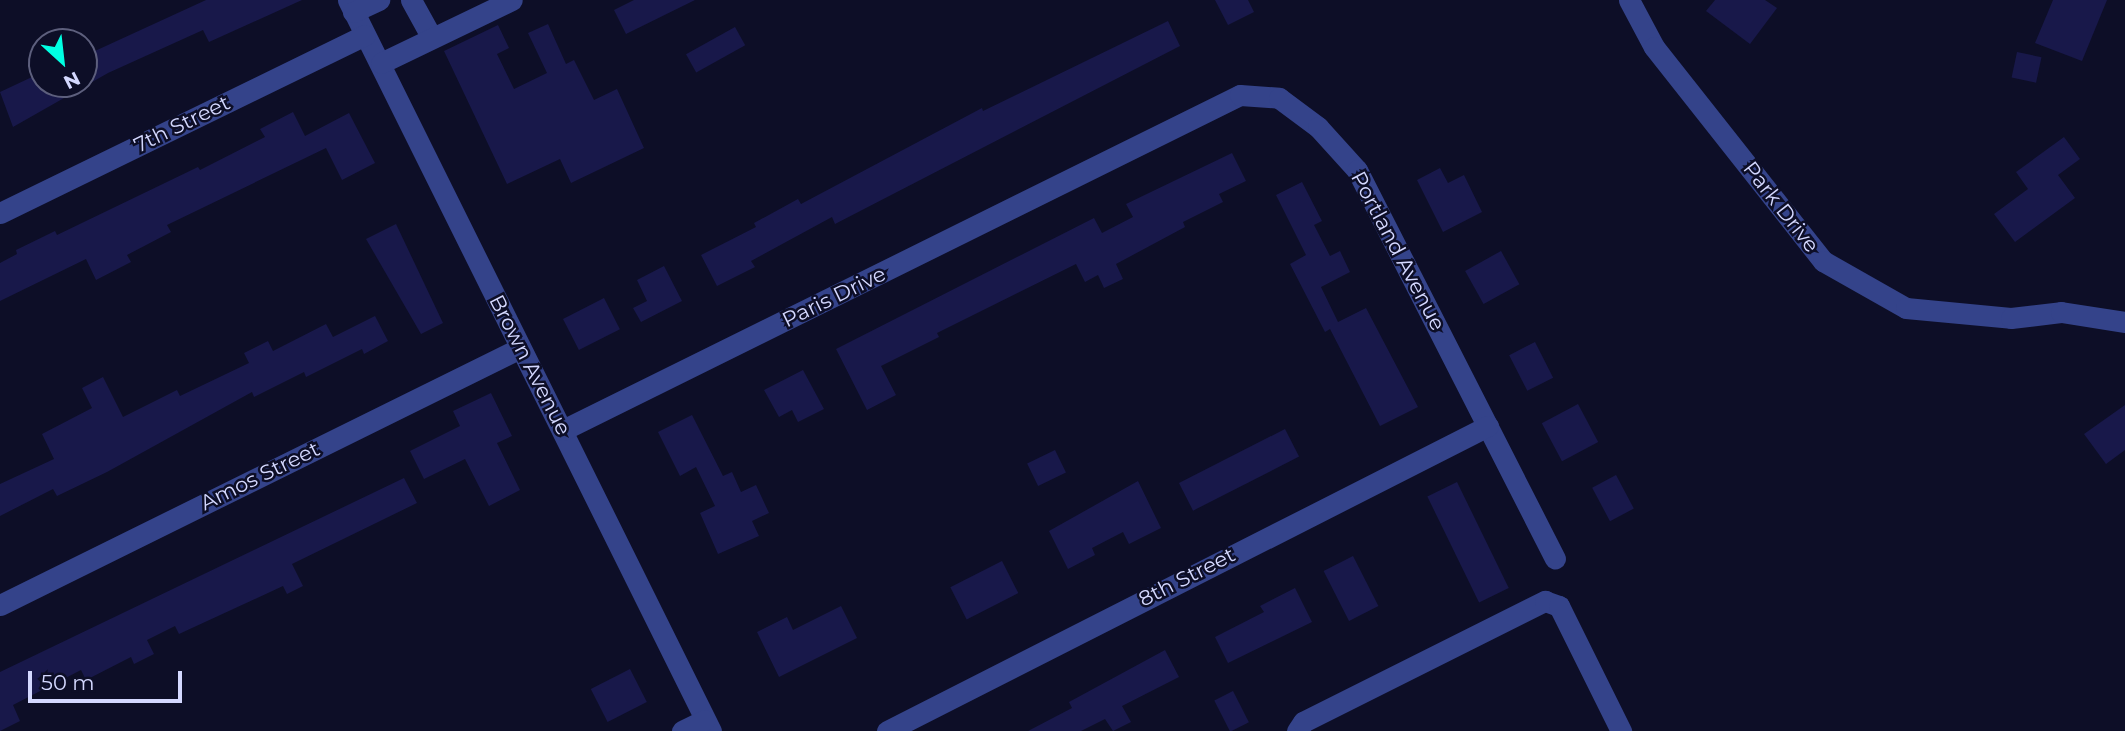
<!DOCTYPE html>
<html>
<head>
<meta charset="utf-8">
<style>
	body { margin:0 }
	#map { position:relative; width:2125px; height:731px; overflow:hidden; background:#0d0e27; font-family:Montserrat,sans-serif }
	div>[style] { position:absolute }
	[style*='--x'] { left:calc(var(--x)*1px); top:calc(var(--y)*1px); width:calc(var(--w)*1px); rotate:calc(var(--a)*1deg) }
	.building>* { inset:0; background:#18184a; transform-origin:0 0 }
	.minor>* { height:21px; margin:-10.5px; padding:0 10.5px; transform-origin:10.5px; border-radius:10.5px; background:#34438a }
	span { translate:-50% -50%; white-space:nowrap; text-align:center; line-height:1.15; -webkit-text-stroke:5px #0d0e27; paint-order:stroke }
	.street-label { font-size:21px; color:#d4d8ff }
	.north { position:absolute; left:28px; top:28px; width:70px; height:70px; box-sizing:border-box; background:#0d0e27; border:2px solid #5d5f7d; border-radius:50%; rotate:153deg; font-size:19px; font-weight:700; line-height:28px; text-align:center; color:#d4d8ff }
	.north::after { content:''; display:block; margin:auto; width:24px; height:32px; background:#00ffe2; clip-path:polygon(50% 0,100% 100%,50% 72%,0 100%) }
	.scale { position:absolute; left:28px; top:671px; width:154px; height:32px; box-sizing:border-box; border:4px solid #d4d8ff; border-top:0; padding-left:9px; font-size:21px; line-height:24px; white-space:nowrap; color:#d4d8ff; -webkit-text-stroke:5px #0d0e27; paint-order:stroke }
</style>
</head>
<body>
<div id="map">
	<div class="building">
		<div style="clip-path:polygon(206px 0,302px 0,209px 42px,203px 30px,108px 73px,13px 127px,0 92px,32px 77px,36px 84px,84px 84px,84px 56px)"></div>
		<div style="clip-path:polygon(634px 0,695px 0,626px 34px,614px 10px)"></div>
		<div style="clip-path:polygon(1215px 0,1248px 0,1254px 12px,1228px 25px)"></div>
		<div style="clip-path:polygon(1715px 0,1765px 0,1777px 8px,1750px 44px,1706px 11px)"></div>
		<div style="clip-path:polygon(2053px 0,2107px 0,2082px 61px,2035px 43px)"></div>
		<div style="clip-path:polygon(1168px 21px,1180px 46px,835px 224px,832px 217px,751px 261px,755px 267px,717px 286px,701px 255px,756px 227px,754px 223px,798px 199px,801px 204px,982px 108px,983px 111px)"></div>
		<div style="clip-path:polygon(548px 24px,566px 64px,574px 60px,594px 100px,617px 89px,644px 148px,571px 183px,560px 159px,507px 184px,444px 51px,498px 25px,509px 48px,497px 54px,514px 89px,547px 73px,528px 33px)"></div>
		<div style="left:735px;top:27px;width:21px;height:56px;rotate:61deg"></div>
		<div style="left:2017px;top:52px;width:25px;height:26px;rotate:12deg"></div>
		<div style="clip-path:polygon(293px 112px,305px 136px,349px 113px,375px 163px,342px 180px,326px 148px,167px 225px,171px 232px,127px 255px,131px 262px,96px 280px,86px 259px,0 301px,0 263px,17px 254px,16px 250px,55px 231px,57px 235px,198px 167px,200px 170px,265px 137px,260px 129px)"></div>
		<div style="clip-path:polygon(2064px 137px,2080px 159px,2058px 175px,2075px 198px,2015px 242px,1994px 214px,2028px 189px,2016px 172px)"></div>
		<div style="clip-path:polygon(1232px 153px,1246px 181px,1219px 194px,1223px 202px,1183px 222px,1185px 227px,1116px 264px,1123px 279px,1104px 288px,1098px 275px,1085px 282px,1076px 264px,937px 333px,939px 337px,881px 366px,896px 395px,867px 410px,836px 349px,1094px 218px,1102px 233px,1133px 217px,1126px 204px)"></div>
		<div style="clip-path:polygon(1440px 168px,1448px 183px,1464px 175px,1482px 212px,1443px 232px,1417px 180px)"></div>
		<div style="clip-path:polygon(1302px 182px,1322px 221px,1314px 225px,1330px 256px,1340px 251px,1350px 272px,1321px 287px,1338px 322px,1366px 308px,1418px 407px,1380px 426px,1330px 329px,1325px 332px,1290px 264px,1306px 255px,1276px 195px)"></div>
		<div style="clip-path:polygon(396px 224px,443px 323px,421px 334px,366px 239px)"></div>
		<div style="left:1501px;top:251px;width:38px;height:41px;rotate:61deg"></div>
		<div style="clip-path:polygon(664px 266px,682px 301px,641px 322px,633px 308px,647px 301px,637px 280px)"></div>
		<div style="left:604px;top:298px;width:35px;height:46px;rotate:63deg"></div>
		<div style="clip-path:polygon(375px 316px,388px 341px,364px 354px,362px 349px,306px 377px,304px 372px,254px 397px,252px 392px,107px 472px,57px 496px,53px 489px,0 516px,0 484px,54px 459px,42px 434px,92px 408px,82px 388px,103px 377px,123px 417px,177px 390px,180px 396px,249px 363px,244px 353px,268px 341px,273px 351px,326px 324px,333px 337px)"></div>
		<div style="left:1535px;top:342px;width:40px;height:29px;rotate:63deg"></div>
		<div style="clip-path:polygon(803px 370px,824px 409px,798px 422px,792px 410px,779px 417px,764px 390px)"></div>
		<div style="clip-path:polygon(491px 393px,512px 436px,497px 443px,520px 490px,489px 506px,465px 459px,424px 479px,410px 451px,460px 426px,453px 411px)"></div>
		<div style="left:1578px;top:404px;width:43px;height:41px;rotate:62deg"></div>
		<div style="clip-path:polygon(2125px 405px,2125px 450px,2106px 464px,2084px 434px)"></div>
		<div style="clip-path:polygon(692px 415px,723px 476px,732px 472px,741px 492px,756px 485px,769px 513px,752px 521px,759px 536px,718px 554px,700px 513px,715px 506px,696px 467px,680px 476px,658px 432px)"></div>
		<div style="left:1285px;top:429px;width:31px;height:119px;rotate:63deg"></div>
		<div style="left:1055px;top:450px;width:25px;height:31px;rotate:64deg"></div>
		<div style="left:1616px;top:475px;width:38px;height:27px;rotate:62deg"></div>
		<div style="clip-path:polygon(404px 478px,417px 503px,292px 564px,303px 586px,287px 594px,283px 586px,179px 634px,175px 626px,147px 640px,154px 654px,134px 664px,131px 657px,86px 680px,81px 670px,13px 705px,20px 721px,0 731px,0 672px)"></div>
		<div style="clip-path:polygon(1138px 481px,1161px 528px,1129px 544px,1123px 532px,1092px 548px,1095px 555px,1068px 569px,1049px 531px)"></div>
		<div style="left:1457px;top:482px;width:118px;height:33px;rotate:64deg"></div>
		<div style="left:1353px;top:556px;width:56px;height:33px;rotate:63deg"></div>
		<div style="left:1002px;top:561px;width:36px;height:58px;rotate:63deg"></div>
		<div style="clip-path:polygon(1295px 588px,1312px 622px,1228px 663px,1215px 637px,1264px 612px,1260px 606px)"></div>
		<div style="clip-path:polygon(841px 606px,857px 638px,779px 677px,757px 632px,787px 617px,793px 630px)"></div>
		<div style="clip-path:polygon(1165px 650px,1179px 677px,1122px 706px,1131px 722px,1113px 731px,1105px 719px,1081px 731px,1028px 731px,1072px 708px,1069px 702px)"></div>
		<div style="left:630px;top:669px;width:37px;height:44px;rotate:63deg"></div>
		<div style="left:1233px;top:691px;width:35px;height:21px;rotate:63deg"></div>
	</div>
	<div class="minor">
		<div style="--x:348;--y:0;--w:816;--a:63.59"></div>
		<div style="--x:411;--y:0;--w:43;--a:61.1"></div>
		<div style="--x:1629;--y:0;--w:53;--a:62"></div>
		<div style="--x:1654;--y:47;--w:273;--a:51.7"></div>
		<div style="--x:1823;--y:261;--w:95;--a:29.5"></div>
		<div style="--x:1906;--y:308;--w:105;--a:5.4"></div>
		<div style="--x:2011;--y:318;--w:50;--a:-6.8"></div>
		<div style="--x:2061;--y:312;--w:65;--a:8.9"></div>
		<div style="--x:353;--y:12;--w:29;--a:-25"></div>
		<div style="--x:381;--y:63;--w:145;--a:-25.7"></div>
		<div style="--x:0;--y:213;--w:406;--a:-26"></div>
		<div style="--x:563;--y:430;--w:755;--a:-26.33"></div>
		<div style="--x:1240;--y:95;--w:39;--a:4"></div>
		<div style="--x:1279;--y:98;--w:49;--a:36.6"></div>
		<div style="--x:1318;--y:127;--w:58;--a:47.8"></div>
		<div style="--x:1357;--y:170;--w:436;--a:63"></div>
		<div style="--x:0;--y:605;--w:580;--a:-26.3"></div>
		<div style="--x:682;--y:731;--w:25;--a:-26"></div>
		<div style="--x:887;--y:731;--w:674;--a:-26.91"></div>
		<div style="--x:1297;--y:731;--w:11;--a:-56"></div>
		<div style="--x:1303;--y:722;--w:271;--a:-26.6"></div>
		<div style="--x:1545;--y:601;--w:15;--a:20"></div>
		<div style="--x:1559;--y:606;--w:140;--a:63.6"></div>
	</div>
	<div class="street-label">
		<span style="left:182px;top:124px;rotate:-26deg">7th Street</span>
		<span style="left:1781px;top:207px;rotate:52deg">Park Drive</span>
		<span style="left:1398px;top:251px;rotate:62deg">Portland Avenue</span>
		<span style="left:834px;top:297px;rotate:-26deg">Paris Drive</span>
		<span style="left:530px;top:365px;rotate:63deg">Brown Avenue</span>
		<span style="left:260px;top:476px;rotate:-26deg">Amos Street</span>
		<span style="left:1187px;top:577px;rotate:-27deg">8th Street</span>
	</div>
	<div class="north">N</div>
	<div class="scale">50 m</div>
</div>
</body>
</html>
